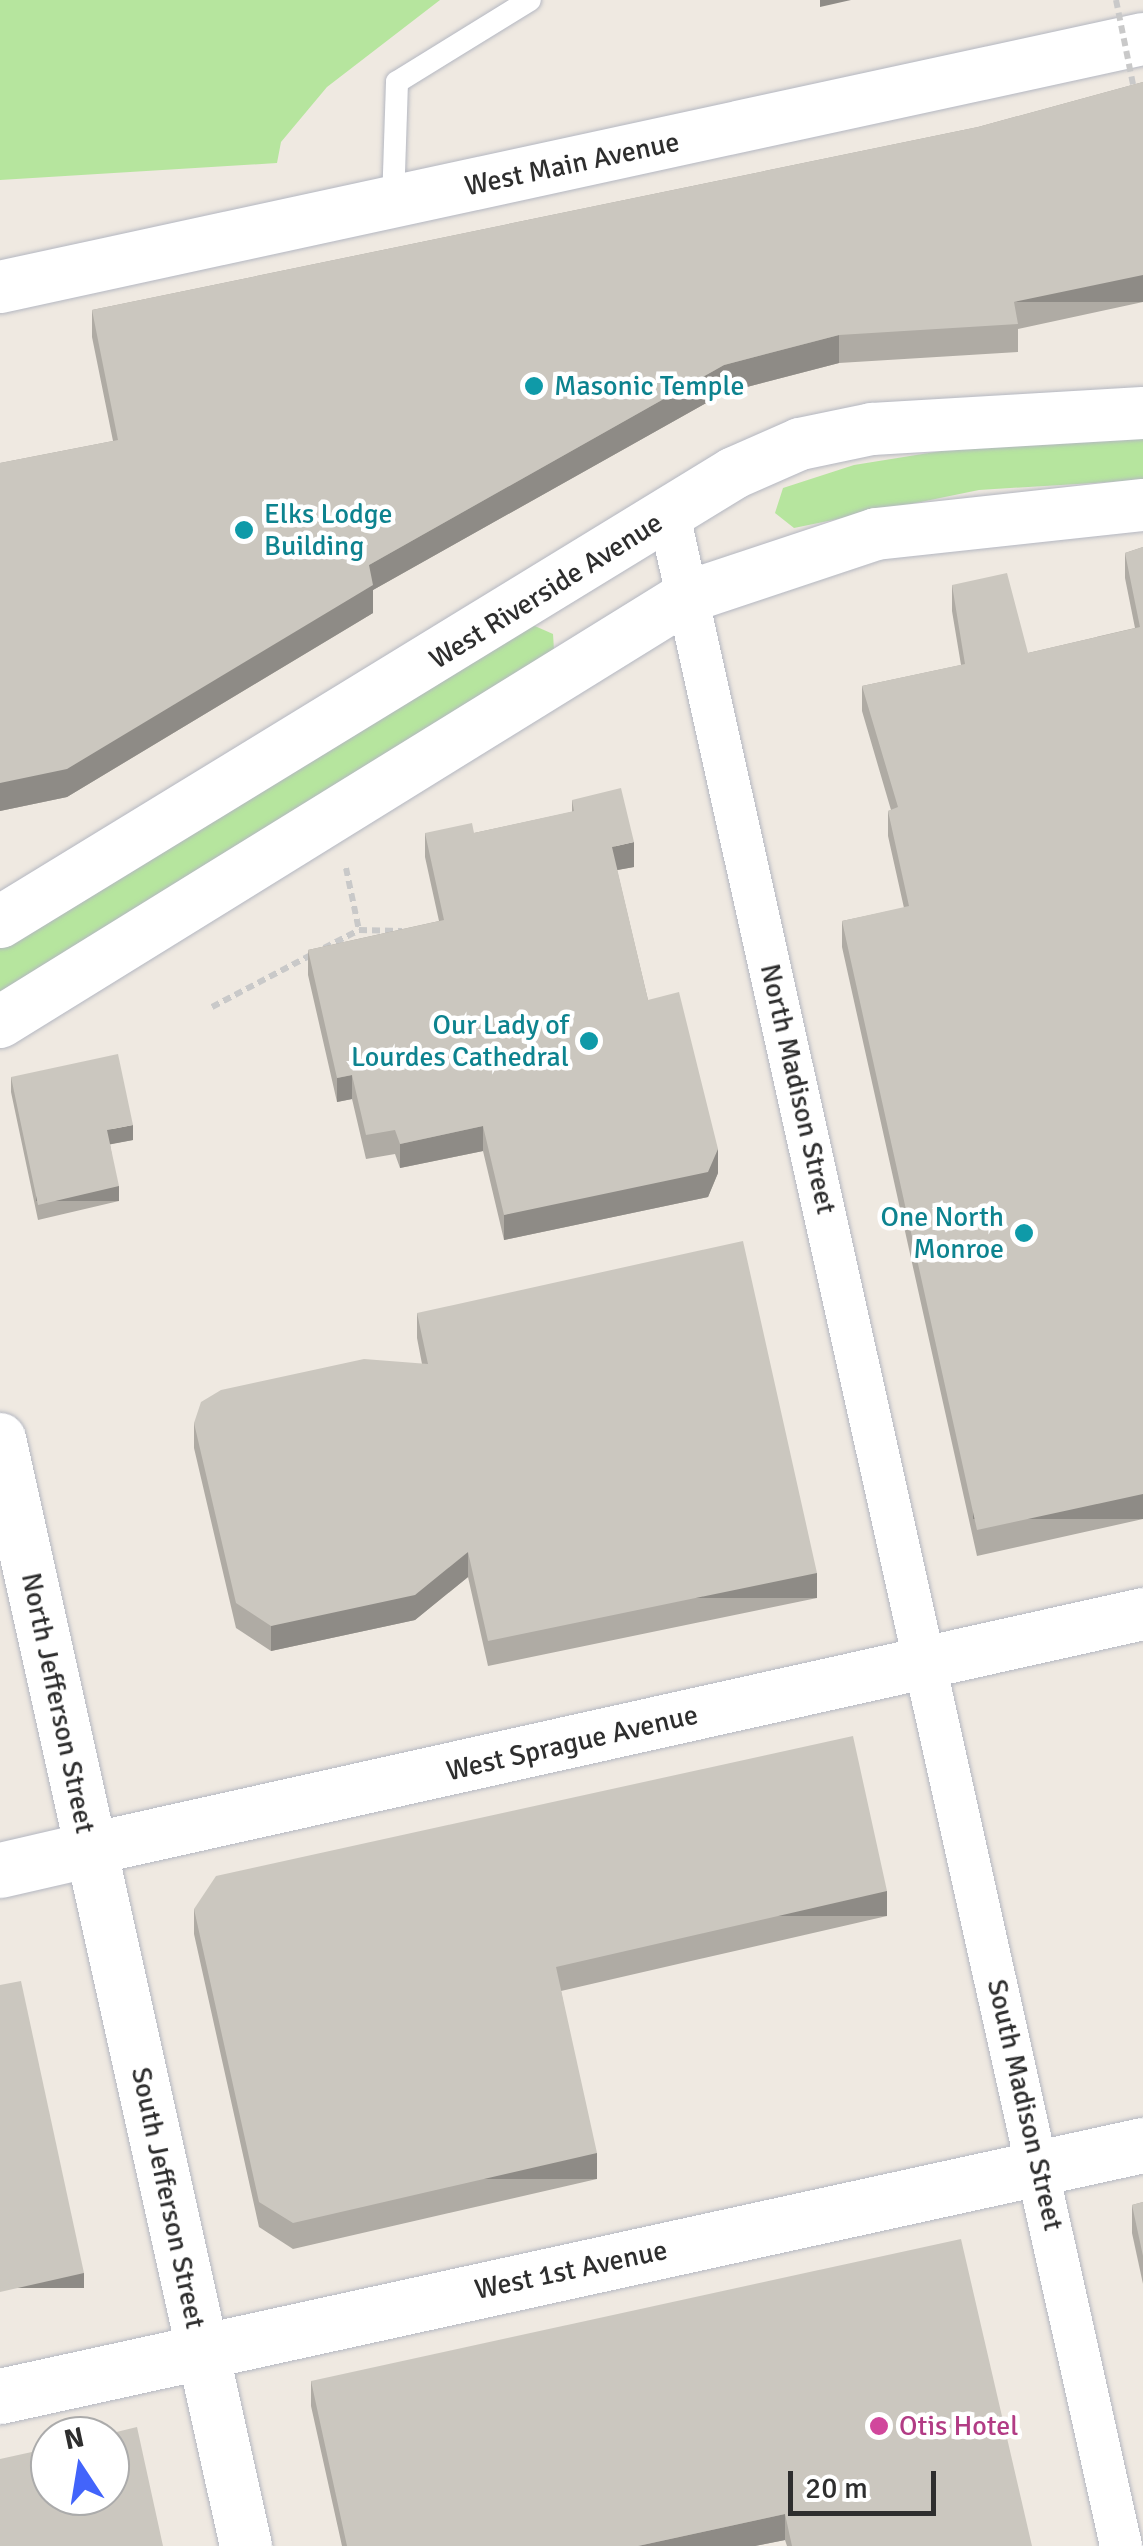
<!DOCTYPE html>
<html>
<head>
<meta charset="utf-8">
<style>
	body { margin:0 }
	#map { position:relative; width:1143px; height:2546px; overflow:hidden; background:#efe9e1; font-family:Signika,sans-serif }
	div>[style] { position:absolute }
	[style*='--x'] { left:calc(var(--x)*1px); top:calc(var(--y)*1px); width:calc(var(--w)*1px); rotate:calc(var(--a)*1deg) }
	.green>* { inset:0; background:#b6e59e }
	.path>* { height:6px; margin-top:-3px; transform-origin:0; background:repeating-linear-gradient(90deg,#c9c9c9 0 8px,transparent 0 13px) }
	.roads { filter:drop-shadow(0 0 2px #b4b7c1) drop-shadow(0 0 2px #b4b7c1) }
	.service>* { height:22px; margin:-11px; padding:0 11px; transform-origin:11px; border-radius:11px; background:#fff }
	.minor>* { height:42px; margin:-21px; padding:0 21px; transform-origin:21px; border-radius:21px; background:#fff }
	.tertiary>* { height:52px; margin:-26px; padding:0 26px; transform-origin:26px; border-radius:26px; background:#fff }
	.secondary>* { height:55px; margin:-27.5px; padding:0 27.5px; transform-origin:27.5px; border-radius:27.5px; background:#fff }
	.path-bridge>* { height:6px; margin-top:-3px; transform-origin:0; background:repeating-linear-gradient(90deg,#c9c9c9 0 8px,transparent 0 13px) }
	.wall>* { inset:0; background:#afaba4 }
	.shaded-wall>* { inset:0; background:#8e8b86; transform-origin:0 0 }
	.building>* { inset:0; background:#cbc7bf }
	.dots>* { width:28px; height:28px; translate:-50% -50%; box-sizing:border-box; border:5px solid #fff; border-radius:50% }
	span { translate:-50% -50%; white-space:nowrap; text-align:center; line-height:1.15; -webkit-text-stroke:9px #fff; paint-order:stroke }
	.street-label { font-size:28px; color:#2e2e2e }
	.culture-label { font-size:28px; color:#0d838f }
	.left { translate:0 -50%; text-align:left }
	.right { translate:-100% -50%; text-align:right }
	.hotel-label { font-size:28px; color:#b23c85 }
	.north { position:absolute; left:30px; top:2416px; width:100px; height:100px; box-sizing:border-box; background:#fff; border:2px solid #ababab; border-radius:50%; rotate:348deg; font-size:28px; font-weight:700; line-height:40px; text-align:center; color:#2e2e2e }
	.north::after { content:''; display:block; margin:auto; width:35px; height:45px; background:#4264fb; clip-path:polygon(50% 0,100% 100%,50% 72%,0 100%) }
	.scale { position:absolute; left:788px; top:2471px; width:148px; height:45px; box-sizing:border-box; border:5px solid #2e2e2e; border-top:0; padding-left:12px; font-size:30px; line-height:35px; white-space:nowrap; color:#2e2e2e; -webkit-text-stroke:8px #fff; paint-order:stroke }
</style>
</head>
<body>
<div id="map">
	<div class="green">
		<div style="clip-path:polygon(0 0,440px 0,327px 87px,281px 142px,277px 163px,0 180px)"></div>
		<div style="clip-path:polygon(1143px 436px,1143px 480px,979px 490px,794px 528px,775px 513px,783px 488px,854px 465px,972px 446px)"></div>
		<div style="clip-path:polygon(528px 623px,553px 634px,554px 650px,0 997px,0 942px)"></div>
	</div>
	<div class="path">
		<div style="--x:346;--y:868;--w:63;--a:78.2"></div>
		<div style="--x:324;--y:948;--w:39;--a:-27"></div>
		<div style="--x:359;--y:930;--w:43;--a:1.3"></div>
		<div style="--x:212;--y:1007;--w:114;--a:-27.7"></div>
	</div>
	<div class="roads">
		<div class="service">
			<div style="--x:393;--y:203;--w:121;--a:-88.1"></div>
			<div style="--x:397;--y:82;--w:156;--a:-31.7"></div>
		</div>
		<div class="minor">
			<div style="--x:669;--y:515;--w:2081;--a:77.45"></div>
		</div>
		<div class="tertiary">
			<div style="--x:0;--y:287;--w:1170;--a:-12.24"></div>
			<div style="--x:0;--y:922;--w:860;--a:-31.45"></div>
			<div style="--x:734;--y:473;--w:72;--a:-23.7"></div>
			<div style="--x:800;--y:444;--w:74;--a:-11.8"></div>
			<div style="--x:872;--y:429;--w:271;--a:-3.4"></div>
			<div style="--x:0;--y:1022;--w:808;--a:-31.74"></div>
			<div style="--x:687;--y:597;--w:199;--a:-18.4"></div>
			<div style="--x:876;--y:534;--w:269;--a:-6.2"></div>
			<div style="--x:0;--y:1439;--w:1134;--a:77.47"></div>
			<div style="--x:91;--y:1849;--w:1078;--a:-12.59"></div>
		</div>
		<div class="secondary">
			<div style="--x:0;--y:1870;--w:93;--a:-13"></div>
			<div style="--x:0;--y:2396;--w:1170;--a:-12.39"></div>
		</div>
	</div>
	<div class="path-bridge">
		<div style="--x:1116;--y:0;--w:91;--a:78.6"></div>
	</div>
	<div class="wall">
		<div style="clip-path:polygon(1143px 82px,1143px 302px,1018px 329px,1018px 352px,839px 363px,724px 393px,373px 590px,373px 613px,67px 797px,0 811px,0 463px,113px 441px,92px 337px,92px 310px,978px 127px)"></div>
		<div style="clip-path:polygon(1143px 547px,1143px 1519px,977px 1556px,842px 947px,842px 921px,904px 908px,888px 836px,888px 811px,891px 810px,862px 711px,862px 686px,961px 665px,952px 611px,952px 585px,1028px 653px,1135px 628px,1125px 578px,1125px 553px)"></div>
		<div style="clip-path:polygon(572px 800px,634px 867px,617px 870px,648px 1000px,718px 1173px,708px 1197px,504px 1240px,483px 1151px,400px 1168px,395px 1154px,366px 1159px,352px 1099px,337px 1102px,308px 975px,308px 950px,439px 921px,425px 857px,425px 833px,474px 833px,572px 812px)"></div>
		<div style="clip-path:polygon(11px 1077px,133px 1140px,110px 1144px,119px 1201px,38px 1220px,11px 1092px)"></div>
		<div style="clip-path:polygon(417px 1313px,817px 1598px,488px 1666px,468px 1577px,415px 1620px,271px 1651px,236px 1628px,194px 1448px,194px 1423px,422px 1364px,417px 1338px)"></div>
		<div style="clip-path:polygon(194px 1909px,887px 1916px,561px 1991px,597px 2179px,293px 2249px,259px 2227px,194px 1934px)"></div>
		<div style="clip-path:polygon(1143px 2202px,1143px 2284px,1132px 2233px,1132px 2205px)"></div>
		<div style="clip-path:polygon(311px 2381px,1032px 2546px,787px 2546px,785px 2540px,755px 2546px,342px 2546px,311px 2406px)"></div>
	</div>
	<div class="shaded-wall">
		<div style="clip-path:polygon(820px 0,851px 0,820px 7px)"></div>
		<div style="left:1143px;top:275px;width:27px;height:132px;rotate:90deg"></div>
		<div style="clip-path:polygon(839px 335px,839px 363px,724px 393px,373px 590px,373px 613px,67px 797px,0 811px,0 783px,369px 565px,724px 365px)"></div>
		<div style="clip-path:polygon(634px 842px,634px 867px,612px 871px,612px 847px)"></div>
		<div style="clip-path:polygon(352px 1075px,352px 1099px,337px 1102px,337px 1078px)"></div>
		<div style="clip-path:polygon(133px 1125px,133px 1140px,107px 1145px,107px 1130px)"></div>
		<div style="clip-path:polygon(483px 1126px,483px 1151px,400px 1168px,400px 1144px)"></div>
		<div style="clip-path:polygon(718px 1149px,718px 1173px,708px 1197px,504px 1240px,504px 1215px)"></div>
		<div style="left:119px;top:1186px;width:15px;height:83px;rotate:90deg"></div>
		<div style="left:1143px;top:1494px;width:25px;height:170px;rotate:90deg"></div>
		<div style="clip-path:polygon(468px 1552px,468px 1577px,415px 1620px,271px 1651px,271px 1626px)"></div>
		<div style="left:817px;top:1573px;width:25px;height:336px;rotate:90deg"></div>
		<div style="left:887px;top:1891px;width:25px;height:340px;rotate:90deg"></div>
		<div style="left:597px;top:2153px;width:26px;height:312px;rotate:90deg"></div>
		<div style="left:84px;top:2273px;width:15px;height:86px;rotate:90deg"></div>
		<div style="clip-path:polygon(785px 2514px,785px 2540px,755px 2546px,638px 2546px)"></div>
	</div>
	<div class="building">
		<div style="clip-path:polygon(1143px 82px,1143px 275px,1014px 302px,1018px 324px,839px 335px,724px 365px,369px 565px,373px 585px,67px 769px,0 783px,0 463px,118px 440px,92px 310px,978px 127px)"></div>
		<div style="clip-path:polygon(1143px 547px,1143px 1494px,977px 1530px,842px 921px,909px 906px,888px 811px,898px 807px,862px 686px,965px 664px,952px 585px,1007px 573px,1028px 653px,1140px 627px,1125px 553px)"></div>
		<div style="clip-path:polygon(621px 788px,634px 842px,612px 847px,648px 1000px,679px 992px,718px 1149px,708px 1172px,504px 1215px,483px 1126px,400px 1144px,395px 1130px,366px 1135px,352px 1075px,337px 1078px,308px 950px,444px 920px,425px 833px,472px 823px,474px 833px,574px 811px,572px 800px)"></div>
		<div style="clip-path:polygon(118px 1054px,133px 1125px,107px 1130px,119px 1186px,38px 1205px,11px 1077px)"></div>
		<div style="clip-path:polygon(743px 1241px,817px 1573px,488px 1641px,468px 1552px,415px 1595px,271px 1626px,236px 1603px,194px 1423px,201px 1402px,221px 1390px,364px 1359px,428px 1364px,417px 1313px)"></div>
		<div style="clip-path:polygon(853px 1736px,887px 1891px,556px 1967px,597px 2153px,293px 2223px,259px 2202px,194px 1909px,216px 1876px)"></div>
		<div style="clip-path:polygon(21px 1981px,84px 2273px,0 2292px,0 1985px)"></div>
		<div style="clip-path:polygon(1143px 2202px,1143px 2256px,1132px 2205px)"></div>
		<div style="clip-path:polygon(961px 2239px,1032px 2546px,792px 2546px,785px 2514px,638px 2546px,347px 2546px,311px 2381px)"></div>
		<div style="clip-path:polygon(137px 2427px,163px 2546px,0 2546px,0 2459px,50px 2448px,50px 2496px,110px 2496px,110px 2436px,100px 2436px)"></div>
	</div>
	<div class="dots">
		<div style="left:534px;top:386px;background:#0f9aa8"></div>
		<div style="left:244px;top:530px;background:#0f9aa8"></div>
		<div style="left:589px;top:1041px;background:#0f9aa8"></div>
		<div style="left:1024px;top:1233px;background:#0f9aa8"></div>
		<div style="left:879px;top:2426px;background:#d1479c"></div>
	</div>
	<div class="street-label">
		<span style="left:572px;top:164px;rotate:-12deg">West Main Avenue</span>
		<span style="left:546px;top:591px;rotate:-32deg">West Riverside Avenue</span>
		<span style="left:798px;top:1089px;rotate:77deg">North Madison Street</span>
		<span style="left:58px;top:1703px;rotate:78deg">North Jefferson Street</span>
		<span style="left:572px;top:1743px;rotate:-13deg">West Sprague Avenue</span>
		<span style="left:1025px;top:2105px;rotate:77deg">South Madison Street</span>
		<span style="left:168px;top:2198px;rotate:78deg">South Jefferson Street</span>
		<span style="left:571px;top:2270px;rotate:-12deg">West 1st Avenue</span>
	</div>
	<div class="culture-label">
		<span class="left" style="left:554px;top:386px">Masonic Temple</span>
		<span class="left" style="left:264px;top:530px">Elks Lodge<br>Building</span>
		<span class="right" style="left:569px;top:1041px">Our Lady of<br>Lourdes Cathedral</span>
		<span class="right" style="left:1004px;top:1233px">One North<br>Monroe</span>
	</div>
	<div class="hotel-label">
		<span class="left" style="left:899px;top:2426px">Otis Hotel</span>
	</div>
	<div class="north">N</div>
	<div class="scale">20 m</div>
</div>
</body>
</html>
